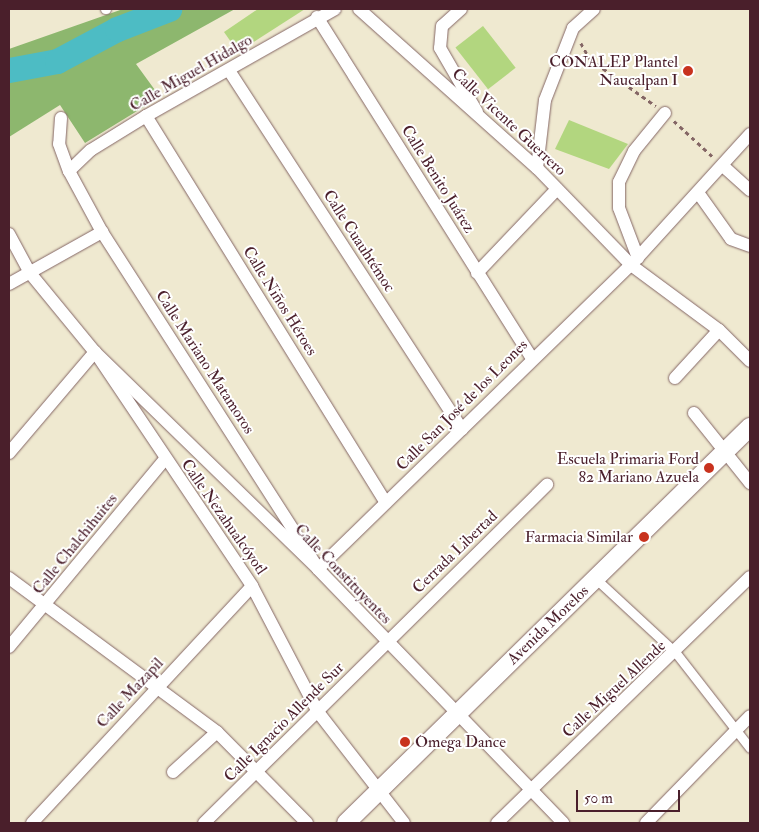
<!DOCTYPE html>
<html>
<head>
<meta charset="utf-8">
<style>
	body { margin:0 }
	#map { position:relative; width:759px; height:832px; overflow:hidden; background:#efe9d0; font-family:"IM FELL Double Pica",serif }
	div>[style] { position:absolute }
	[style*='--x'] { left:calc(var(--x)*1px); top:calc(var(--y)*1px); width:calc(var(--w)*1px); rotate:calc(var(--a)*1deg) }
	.green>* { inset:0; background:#b2d67f; transform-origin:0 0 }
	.forest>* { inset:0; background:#8db76e }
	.river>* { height:25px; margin:-12.5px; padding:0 12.5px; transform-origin:12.5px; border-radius:12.5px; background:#4dbcc4 }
	.path>* { height:2.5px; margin-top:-1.25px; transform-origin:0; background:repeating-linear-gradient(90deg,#846665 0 4px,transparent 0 8px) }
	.roads { filter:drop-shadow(0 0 1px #846665) drop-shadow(0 0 1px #846665) }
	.pedestrian>* { height:9px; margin:-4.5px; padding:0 4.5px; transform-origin:4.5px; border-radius:4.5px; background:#fff }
	.minor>* { height:12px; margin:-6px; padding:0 6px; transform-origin:6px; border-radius:6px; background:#fff }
	.secondary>* { height:18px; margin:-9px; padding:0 9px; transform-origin:9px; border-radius:9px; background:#fff }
	.dots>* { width:14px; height:14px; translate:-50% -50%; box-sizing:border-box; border:2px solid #fff; border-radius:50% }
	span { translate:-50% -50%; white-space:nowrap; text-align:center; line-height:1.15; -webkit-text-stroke:4px #fff; paint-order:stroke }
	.poi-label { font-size:16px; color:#4a1f2b }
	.right { translate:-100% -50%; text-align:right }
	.left { translate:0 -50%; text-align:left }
	.street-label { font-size:16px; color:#4a1f2b }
	.frame { position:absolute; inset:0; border:10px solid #4a1f2b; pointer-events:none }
	.scale { position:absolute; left:576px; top:790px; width:104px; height:22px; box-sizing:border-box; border:2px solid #4a1f2b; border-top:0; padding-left:6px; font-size:15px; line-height:18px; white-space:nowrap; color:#4a1f2b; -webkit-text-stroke:4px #fff; paint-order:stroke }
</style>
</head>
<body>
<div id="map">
	<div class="green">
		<div style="clip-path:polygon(258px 9px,305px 9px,238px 52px,224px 32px)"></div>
		<div style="left:483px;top:26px;width:53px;height:35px;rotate:52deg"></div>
		<div style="clip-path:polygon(569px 120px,628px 144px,609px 169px,555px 149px)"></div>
	</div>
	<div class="forest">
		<div style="clip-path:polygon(123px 9px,235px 9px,136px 64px,160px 97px,85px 143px,60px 105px,9px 137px,9px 49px)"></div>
	</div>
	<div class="river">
		<div style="--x:9;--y:70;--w:49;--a:-10.6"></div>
		<div style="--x:57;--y:61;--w:68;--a:-28.1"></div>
		<div style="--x:117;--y:29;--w:56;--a:-21"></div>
	</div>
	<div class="path">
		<div style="--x:581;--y:43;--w:18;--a:61"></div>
		<div style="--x:590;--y:59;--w:81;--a:35.5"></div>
		<div style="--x:674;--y:121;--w:52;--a:42.6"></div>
	</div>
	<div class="roads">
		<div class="pedestrian">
			<div style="--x:105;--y:9;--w:1;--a:0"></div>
			<div style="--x:595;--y:578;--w:110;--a:42.8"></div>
			<div style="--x:676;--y:653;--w:120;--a:52.1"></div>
		</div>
		<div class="minor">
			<div style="--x:359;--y:9;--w:239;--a:41.8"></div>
			<div style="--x:537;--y:168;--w:135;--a:45.9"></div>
			<div style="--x:631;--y:265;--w:109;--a:36.5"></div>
			<div style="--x:719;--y:330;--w:44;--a:45"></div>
			<div style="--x:461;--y:9;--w:25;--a:138"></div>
			<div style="--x:442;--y:26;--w:22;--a:95"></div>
			<div style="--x:440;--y:48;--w:74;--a:60"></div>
			<div style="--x:317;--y:17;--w:403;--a:57.8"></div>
			<div style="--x:230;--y:72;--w:426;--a:57"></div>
			<div style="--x:146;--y:116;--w:455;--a:58.2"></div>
			<div style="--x:61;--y:118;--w:26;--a:94"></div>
			<div style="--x:59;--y:144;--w:29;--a:70"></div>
			<div style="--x:69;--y:171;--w:69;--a:61.6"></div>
			<div style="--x:102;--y:232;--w:400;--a:57.3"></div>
			<div style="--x:318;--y:569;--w:436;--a:-44.2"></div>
			<div style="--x:631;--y:265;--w:177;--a:-47.7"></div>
			<div style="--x:723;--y:166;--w:36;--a:42"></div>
			<div style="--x:537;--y:168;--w:68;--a:-83.3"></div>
			<div style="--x:545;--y:100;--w:77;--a:-68.7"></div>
			<div style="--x:573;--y:28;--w:28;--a:-42"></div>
			<div style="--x:69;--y:171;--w:30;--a:-44"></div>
			<div style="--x:91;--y:150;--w:65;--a:-31.7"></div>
			<div style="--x:146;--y:116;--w:217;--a:-29.5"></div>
			<div style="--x:699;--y:194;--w:55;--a:54.6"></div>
			<div style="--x:731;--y:239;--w:20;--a:20"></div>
			<div style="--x:9;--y:234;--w:44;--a:61.7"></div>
			<div style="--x:30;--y:273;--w:102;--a:50.6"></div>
			<div style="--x:95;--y:352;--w:282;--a:56.1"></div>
			<div style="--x:252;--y:586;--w:142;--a:62.4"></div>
			<div style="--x:318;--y:712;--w:140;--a:52.2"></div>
			<div style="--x:638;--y:258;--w:53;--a:-110.8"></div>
			<div style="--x:619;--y:208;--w:26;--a:-90"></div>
			<div style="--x:619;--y:182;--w:34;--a:-64"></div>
			<div style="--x:634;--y:151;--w:49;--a:-50.8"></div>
			<div style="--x:477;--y:273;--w:116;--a:-46.4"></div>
			<div style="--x:9;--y:284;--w:107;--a:-29.2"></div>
			<div style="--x:675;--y:378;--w:65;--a:-47.5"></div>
			<div style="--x:694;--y:413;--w:90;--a:51.3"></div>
			<div style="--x:9;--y:453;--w:133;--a:-49.6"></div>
			<div style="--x:95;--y:352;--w:311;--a:44.2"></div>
			<div style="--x:318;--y:569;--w:353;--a:46"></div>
			<div style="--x:9;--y:578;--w:259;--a:36.5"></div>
			<div style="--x:217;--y:732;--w:128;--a:45.3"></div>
			<div style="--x:9;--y:647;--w:243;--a:-50.3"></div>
			<div style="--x:173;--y:772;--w:59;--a:-42.3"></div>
			<div style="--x:32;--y:823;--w:323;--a:-47.1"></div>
			<div style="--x:204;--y:823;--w:482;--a:-44.6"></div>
			<div style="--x:497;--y:823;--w:353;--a:-44.2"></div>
			<div style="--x:646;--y:823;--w:149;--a:-45.8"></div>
		</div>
		<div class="secondary">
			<div style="--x:346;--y:823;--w:566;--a:-44.43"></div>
		</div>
	</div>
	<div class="dots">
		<div style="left:688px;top:71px;background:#c8321e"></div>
		<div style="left:709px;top:468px;background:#c8321e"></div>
		<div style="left:644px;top:537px;background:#c8321e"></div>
		<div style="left:405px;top:742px;background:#c8321e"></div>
	</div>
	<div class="poi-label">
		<span class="right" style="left:678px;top:71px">CONALEP Plantel<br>Naucalpan I</span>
		<span class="right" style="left:699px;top:468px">Escuela Primaria Ford<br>82 Mariano Azuela</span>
		<span class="right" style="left:633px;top:537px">Farmacia Similar</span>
		<span class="left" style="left:415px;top:742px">Omega Dance</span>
	</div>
	<div class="street-label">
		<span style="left:191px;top:73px;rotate:-30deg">Calle Miguel Hidalgo</span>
		<span style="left:509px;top:122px;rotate:43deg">Calle Vicente Guerrero</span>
		<span style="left:438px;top:179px;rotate:58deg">Calle Benito Juárez</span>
		<span style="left:359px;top:241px;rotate:57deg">Calle Cuauhtémoc</span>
		<span style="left:280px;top:301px;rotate:58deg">Calle Niños Héroes</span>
		<span style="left:205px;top:362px;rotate:57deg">Calle Mariano Matamoros</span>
		<span style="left:462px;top:405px;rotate:-45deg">Calle San José de los Leones</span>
		<span style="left:224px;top:517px;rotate:55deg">Calle Nezahualcóyotl</span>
		<span style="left:75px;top:544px;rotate:-51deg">Calle Chalchihuites</span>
		<span style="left:455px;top:552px;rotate:-44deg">Cerrada Libertad</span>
		<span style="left:343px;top:574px;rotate:46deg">Calle Constituyentes</span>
		<span style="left:548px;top:625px;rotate:-44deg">Avenida Morelos</span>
		<span style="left:614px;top:689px;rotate:-43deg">Calle Miguel Allende</span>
		<span style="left:130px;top:693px;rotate:-47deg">Calle Mazapil</span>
		<span style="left:284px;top:722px;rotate:-45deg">Calle Ignacio Allende Sur</span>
	</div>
	<div class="frame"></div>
	<div class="scale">50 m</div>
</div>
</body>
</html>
